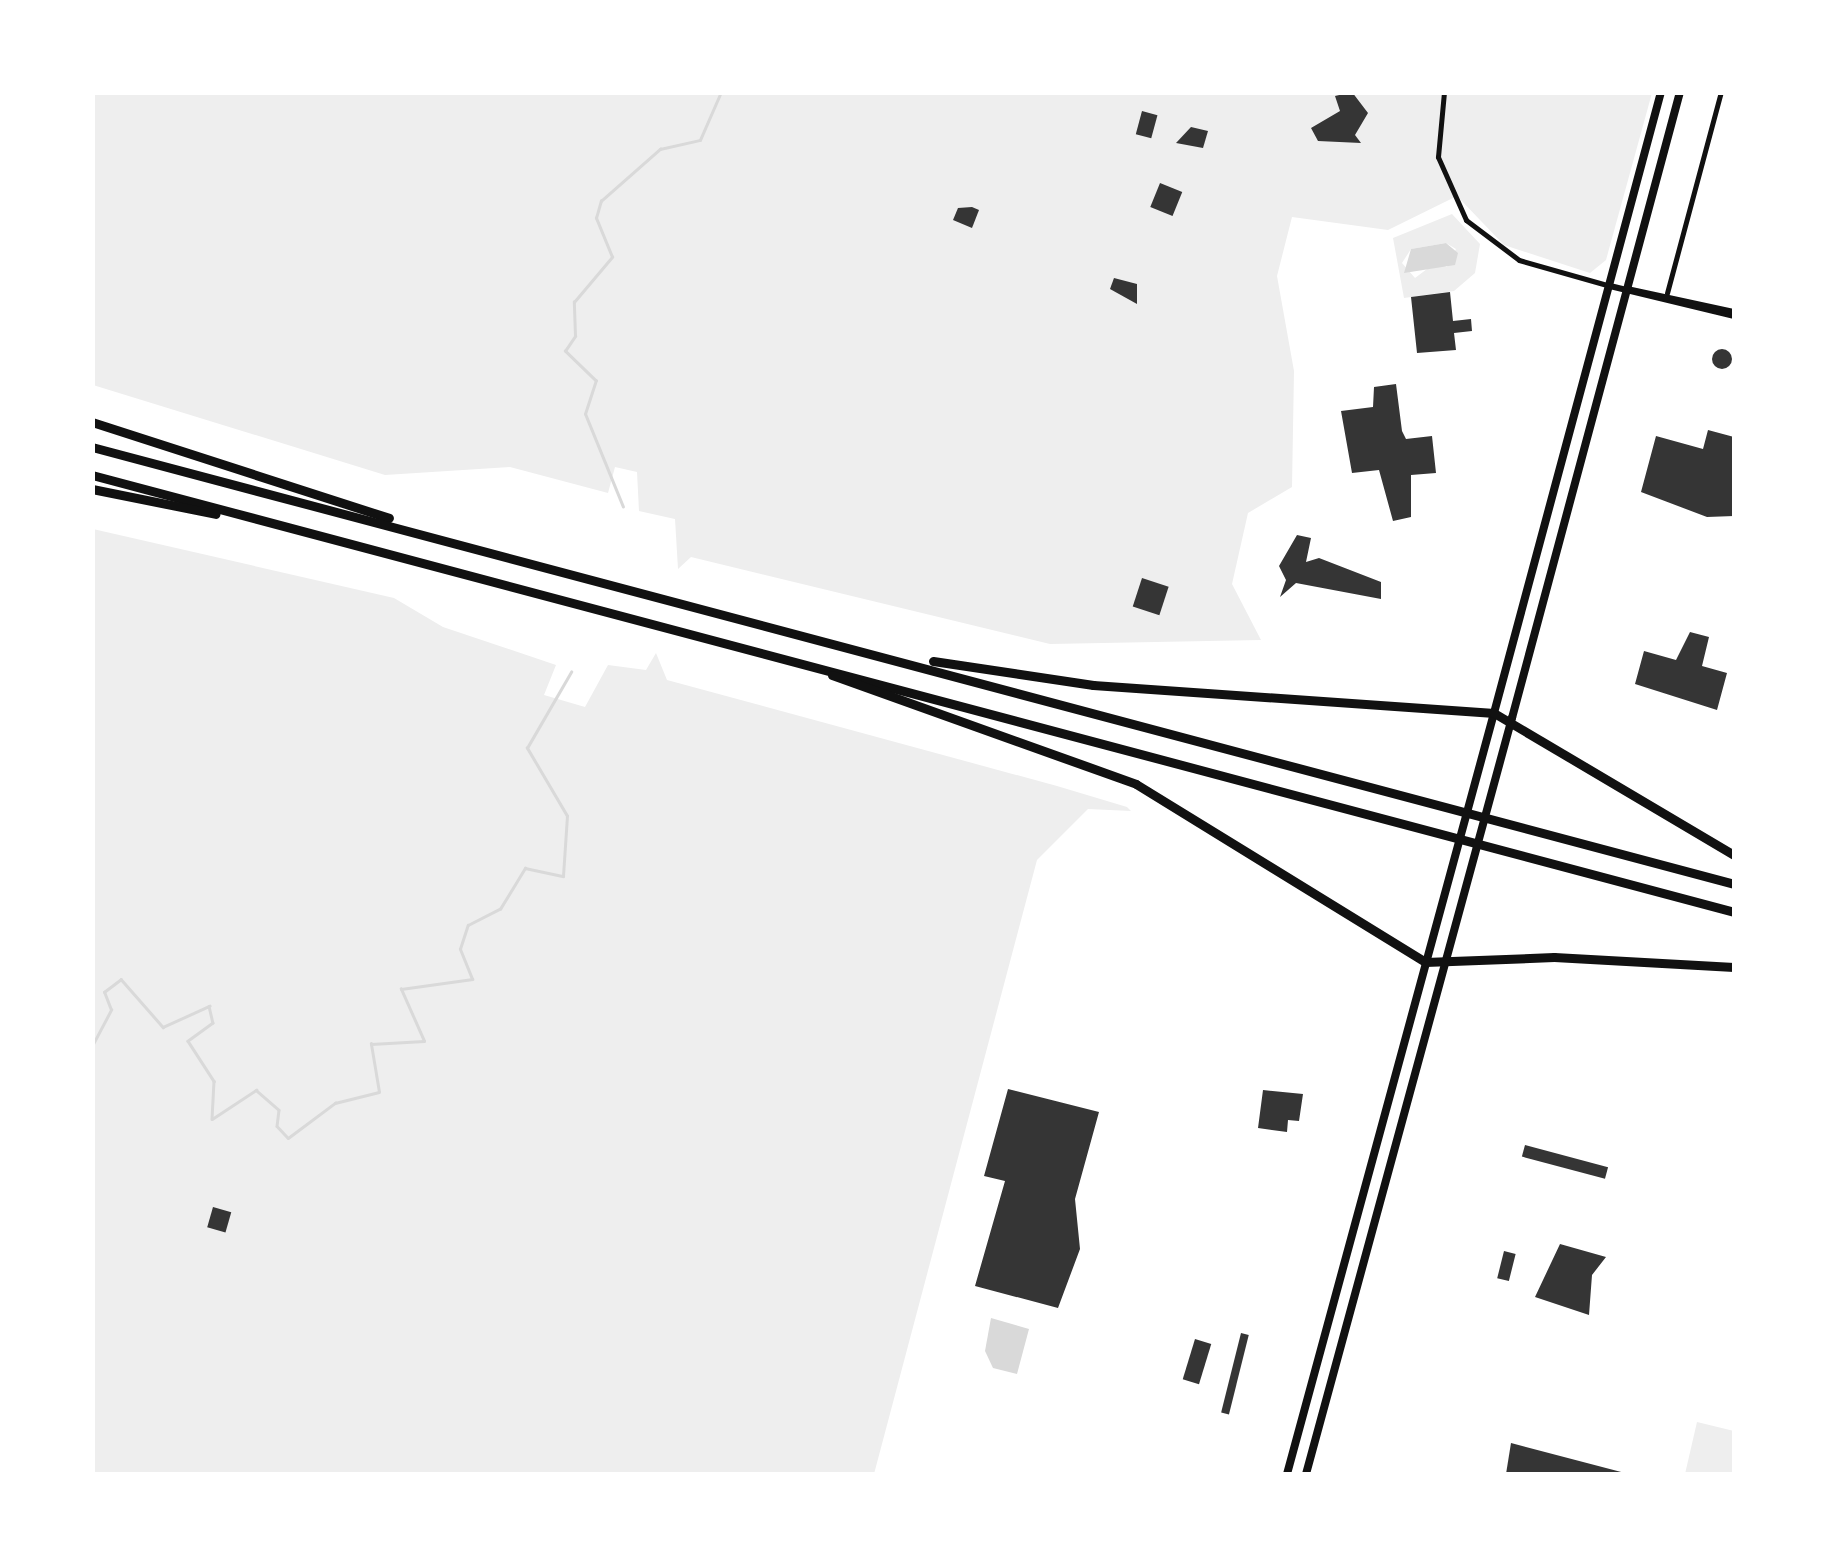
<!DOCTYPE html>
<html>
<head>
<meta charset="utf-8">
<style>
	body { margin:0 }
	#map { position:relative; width:1827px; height:1567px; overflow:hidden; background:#fff; font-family:Quicksand,sans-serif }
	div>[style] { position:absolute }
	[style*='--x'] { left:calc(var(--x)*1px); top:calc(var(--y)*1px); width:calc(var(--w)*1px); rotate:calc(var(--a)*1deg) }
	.green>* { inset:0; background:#eee }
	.water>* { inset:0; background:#d9d9d9 }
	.stream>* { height:2.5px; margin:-1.25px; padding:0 1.25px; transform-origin:1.25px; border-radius:1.25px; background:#d9d9d9 }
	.building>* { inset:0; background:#353535; transform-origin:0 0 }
	.round { border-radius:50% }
	.minor>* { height:5px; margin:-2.5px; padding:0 2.5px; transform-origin:2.5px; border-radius:2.5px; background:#111 }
	.tertiary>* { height:6px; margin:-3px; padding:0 3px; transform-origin:3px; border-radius:3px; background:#111 }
	.primary>* { height:8px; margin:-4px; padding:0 4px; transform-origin:4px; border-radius:4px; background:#111 }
	.trunk>* { height:8px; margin:-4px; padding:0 4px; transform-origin:4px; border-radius:4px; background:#111 }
	.motorway>* { height:9px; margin:-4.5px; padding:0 4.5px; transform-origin:4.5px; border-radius:4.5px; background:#111 }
	span { translate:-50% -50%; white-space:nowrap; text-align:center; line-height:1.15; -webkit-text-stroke:9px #fff; paint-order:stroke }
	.frame { position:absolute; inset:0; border:95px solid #fff; pointer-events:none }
</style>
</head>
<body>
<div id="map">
	<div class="green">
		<div style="clip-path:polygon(93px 93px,1652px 93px,1606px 260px,1590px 273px,1504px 245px,1457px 196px,1388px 230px,1292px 217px,1277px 276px,1294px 371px,1292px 487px,1248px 513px,1232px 584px,1261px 640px,1050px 644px,691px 557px,678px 569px,675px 519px,639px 511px,637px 472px,615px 467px,608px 493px,510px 467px,385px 475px,93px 385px)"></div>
		<div style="clip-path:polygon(evenodd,1452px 214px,1480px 244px,1475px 273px,1454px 291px,1404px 298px,1393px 238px,1452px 214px,1446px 243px,1456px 249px,1447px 267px,1435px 263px,1415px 278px,1402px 263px,1411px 249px,1446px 243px)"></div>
		<div style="clip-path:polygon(93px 529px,394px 598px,443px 627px,556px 665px,544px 695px,585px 707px,608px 665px,646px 670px,656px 653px,667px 680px,1057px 786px,1127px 807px,1131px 811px,1088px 809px,1037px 860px,874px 1474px,93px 1474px)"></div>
		<div style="clip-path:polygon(1697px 1422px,1734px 1431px,1734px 1474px,1685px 1474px)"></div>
	</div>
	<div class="water">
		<div style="clip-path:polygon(1446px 243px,1458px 253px,1455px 265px,1404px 273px,1411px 249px)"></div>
		<div style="clip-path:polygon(991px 1318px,1029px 1329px,1017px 1374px,993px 1368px,985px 1351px)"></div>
	</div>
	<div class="stream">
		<div style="--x:623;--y:507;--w:100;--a:-112.2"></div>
		<div style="--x:585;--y:414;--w:35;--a:-72"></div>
		<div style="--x:596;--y:381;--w:43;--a:-135.9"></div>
		<div style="--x:565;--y:351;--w:18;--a:-56"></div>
		<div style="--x:575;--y:336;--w:34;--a:-92"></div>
		<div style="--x:574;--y:302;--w:59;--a:-49.8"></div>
		<div style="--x:612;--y:257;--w:42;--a:-112.3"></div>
		<div style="--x:596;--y:218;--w:18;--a:-74"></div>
		<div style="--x:601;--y:201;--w:79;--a:-41.4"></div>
		<div style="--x:660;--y:149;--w:41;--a:-12.7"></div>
		<div style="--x:700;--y:140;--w:52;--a:-66.4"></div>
		<div style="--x:92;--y:1046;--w:41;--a:-62.2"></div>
		<div style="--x:111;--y:1010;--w:19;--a:-111"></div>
		<div style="--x:104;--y:992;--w:21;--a:-37"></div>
		<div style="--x:121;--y:979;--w:64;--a:48.8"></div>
		<div style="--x:163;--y:1027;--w:51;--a:-24.5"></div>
		<div style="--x:209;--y:1006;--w:17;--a:77"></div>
		<div style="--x:213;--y:1023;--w:31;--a:144"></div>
		<div style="--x:188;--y:1041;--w:48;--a:57"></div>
		<div style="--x:214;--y:1081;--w:38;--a:93"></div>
		<div style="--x:212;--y:1119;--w:53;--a:-33.4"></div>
		<div style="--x:256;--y:1090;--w:30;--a:41"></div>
		<div style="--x:279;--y:1110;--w:16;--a:97"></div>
		<div style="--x:277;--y:1126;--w:16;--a:47"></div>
		<div style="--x:288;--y:1138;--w:59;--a:-36.7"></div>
		<div style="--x:335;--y:1103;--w:45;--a:-14"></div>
		<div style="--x:379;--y:1092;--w:49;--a:-99.5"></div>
		<div style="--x:371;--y:1044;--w:53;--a:-3.2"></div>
		<div style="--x:424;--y:1041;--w:57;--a:-113.9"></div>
		<div style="--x:401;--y:989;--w:72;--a:-8"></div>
		<div style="--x:472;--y:979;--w:32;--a:-112"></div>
		<div style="--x:460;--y:949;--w:25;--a:-72"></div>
		<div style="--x:468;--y:925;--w:36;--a:-27"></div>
		<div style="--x:500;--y:909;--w:48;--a:-58.6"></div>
		<div style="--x:525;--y:868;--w:39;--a:12"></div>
		<div style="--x:563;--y:876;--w:60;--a:-86.2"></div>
		<div style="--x:567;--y:816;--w:79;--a:-120.5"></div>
		<div style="--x:527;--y:748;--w:88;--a:-59.9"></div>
	</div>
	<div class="building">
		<div style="clip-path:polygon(1352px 92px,1368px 113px,1355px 135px,1361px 143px,1318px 141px,1311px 128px,1340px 111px,1335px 96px)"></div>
		<div style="left:1142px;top:111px;width:16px;height:24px;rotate:15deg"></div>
		<div style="clip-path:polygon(1191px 127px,1208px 131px,1203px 148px,1176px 143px)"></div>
		<div style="left:1160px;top:183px;width:24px;height:26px;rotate:22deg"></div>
		<div style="clip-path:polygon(972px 207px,979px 210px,972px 228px,953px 220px,958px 208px)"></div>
		<div style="clip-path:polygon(1114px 278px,1137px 284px,1137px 304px,1110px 289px)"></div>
		<div style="clip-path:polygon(1450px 292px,1453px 321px,1471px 319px,1472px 331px,1454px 333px,1456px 350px,1417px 353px,1411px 297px)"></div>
		<div class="round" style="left:1712px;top:349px;width:20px;height:20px"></div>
		<div style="clip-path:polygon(1396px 384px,1402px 431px,1406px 439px,1432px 436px,1436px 473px,1411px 475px,1411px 517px,1393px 521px,1379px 470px,1352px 473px,1341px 411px,1373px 407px,1374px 387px)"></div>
		<div style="clip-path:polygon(1708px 430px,1734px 437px,1734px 516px,1707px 517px,1641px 492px,1656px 436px,1703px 449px)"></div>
		<div style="clip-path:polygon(1297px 535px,1311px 538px,1306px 562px,1319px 558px,1381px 582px,1381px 599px,1296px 583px,1280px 597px,1286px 580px,1279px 566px)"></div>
		<div style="left:1142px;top:578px;width:28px;height:30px;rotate:18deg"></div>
		<div style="clip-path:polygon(1690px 632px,1709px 637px,1702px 666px,1727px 673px,1717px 710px,1635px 684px,1644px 651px,1676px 660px)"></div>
		<div style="clip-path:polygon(1008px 1089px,1099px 1112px,1075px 1199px,1080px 1249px,1058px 1308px,975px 1286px,1005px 1181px,984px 1176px)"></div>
		<div style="clip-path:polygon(1263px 1090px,1303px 1094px,1299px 1121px,1288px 1120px,1287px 1132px,1258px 1128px)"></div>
		<div style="left:1525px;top:1145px;width:86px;height:12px;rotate:15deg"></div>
		<div style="left:213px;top:1207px;width:19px;height:21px;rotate:16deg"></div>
		<div style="clip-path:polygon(1560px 1244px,1606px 1257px,1592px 1275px,1589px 1315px,1535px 1297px)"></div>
		<div style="left:1504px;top:1251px;width:12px;height:28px;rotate:14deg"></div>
		<div style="left:1241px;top:1333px;width:8px;height:82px;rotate:14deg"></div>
		<div style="left:1195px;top:1339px;width:17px;height:42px;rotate:17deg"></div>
		<div style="clip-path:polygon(1511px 1443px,1625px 1473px,1625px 1474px,1506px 1474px)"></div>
	</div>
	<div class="minor">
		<div style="--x:1444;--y:92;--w:65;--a:95.3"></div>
		<div style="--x:1438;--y:157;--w:69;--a:66"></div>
		<div style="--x:1466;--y:220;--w:66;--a:37"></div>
		<div style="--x:1519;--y:260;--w:95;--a:15.9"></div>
		<div style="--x:1667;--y:293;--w:208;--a:-75"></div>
	</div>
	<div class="tertiary">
		<div style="--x:1610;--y:286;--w:128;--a:13.6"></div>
		<div style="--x:1627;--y:289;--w:109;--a:12.1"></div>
	</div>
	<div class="primary">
		<div style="--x:1494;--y:713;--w:643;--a:-74.95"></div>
		<div style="--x:1512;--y:718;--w:648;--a:-74.98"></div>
	</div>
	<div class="trunk">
		<div style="--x:1287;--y:1474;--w:789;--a:-74.78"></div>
		<div style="--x:1306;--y:1474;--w:784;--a:-74.76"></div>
	</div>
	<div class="motorway">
		<div style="--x:92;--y:422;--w:312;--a:17.9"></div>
		<div style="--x:92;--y:447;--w:1699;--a:14.9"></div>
		<div style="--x:92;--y:475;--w:1699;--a:14.9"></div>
		<div style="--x:92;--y:489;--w:126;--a:11.4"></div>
		<div style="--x:933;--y:661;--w:162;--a:8.5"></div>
		<div style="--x:1093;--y:685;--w:402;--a:4"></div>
		<div style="--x:1494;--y:713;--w:279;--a:30.6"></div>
		<div style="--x:832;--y:675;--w:323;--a:19.7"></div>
		<div style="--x:1136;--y:784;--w:339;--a:31.6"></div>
		<div style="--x:1425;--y:962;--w:129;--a:-2.2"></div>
		<div style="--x:1554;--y:957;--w:180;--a:3.2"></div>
	</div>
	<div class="frame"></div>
</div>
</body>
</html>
